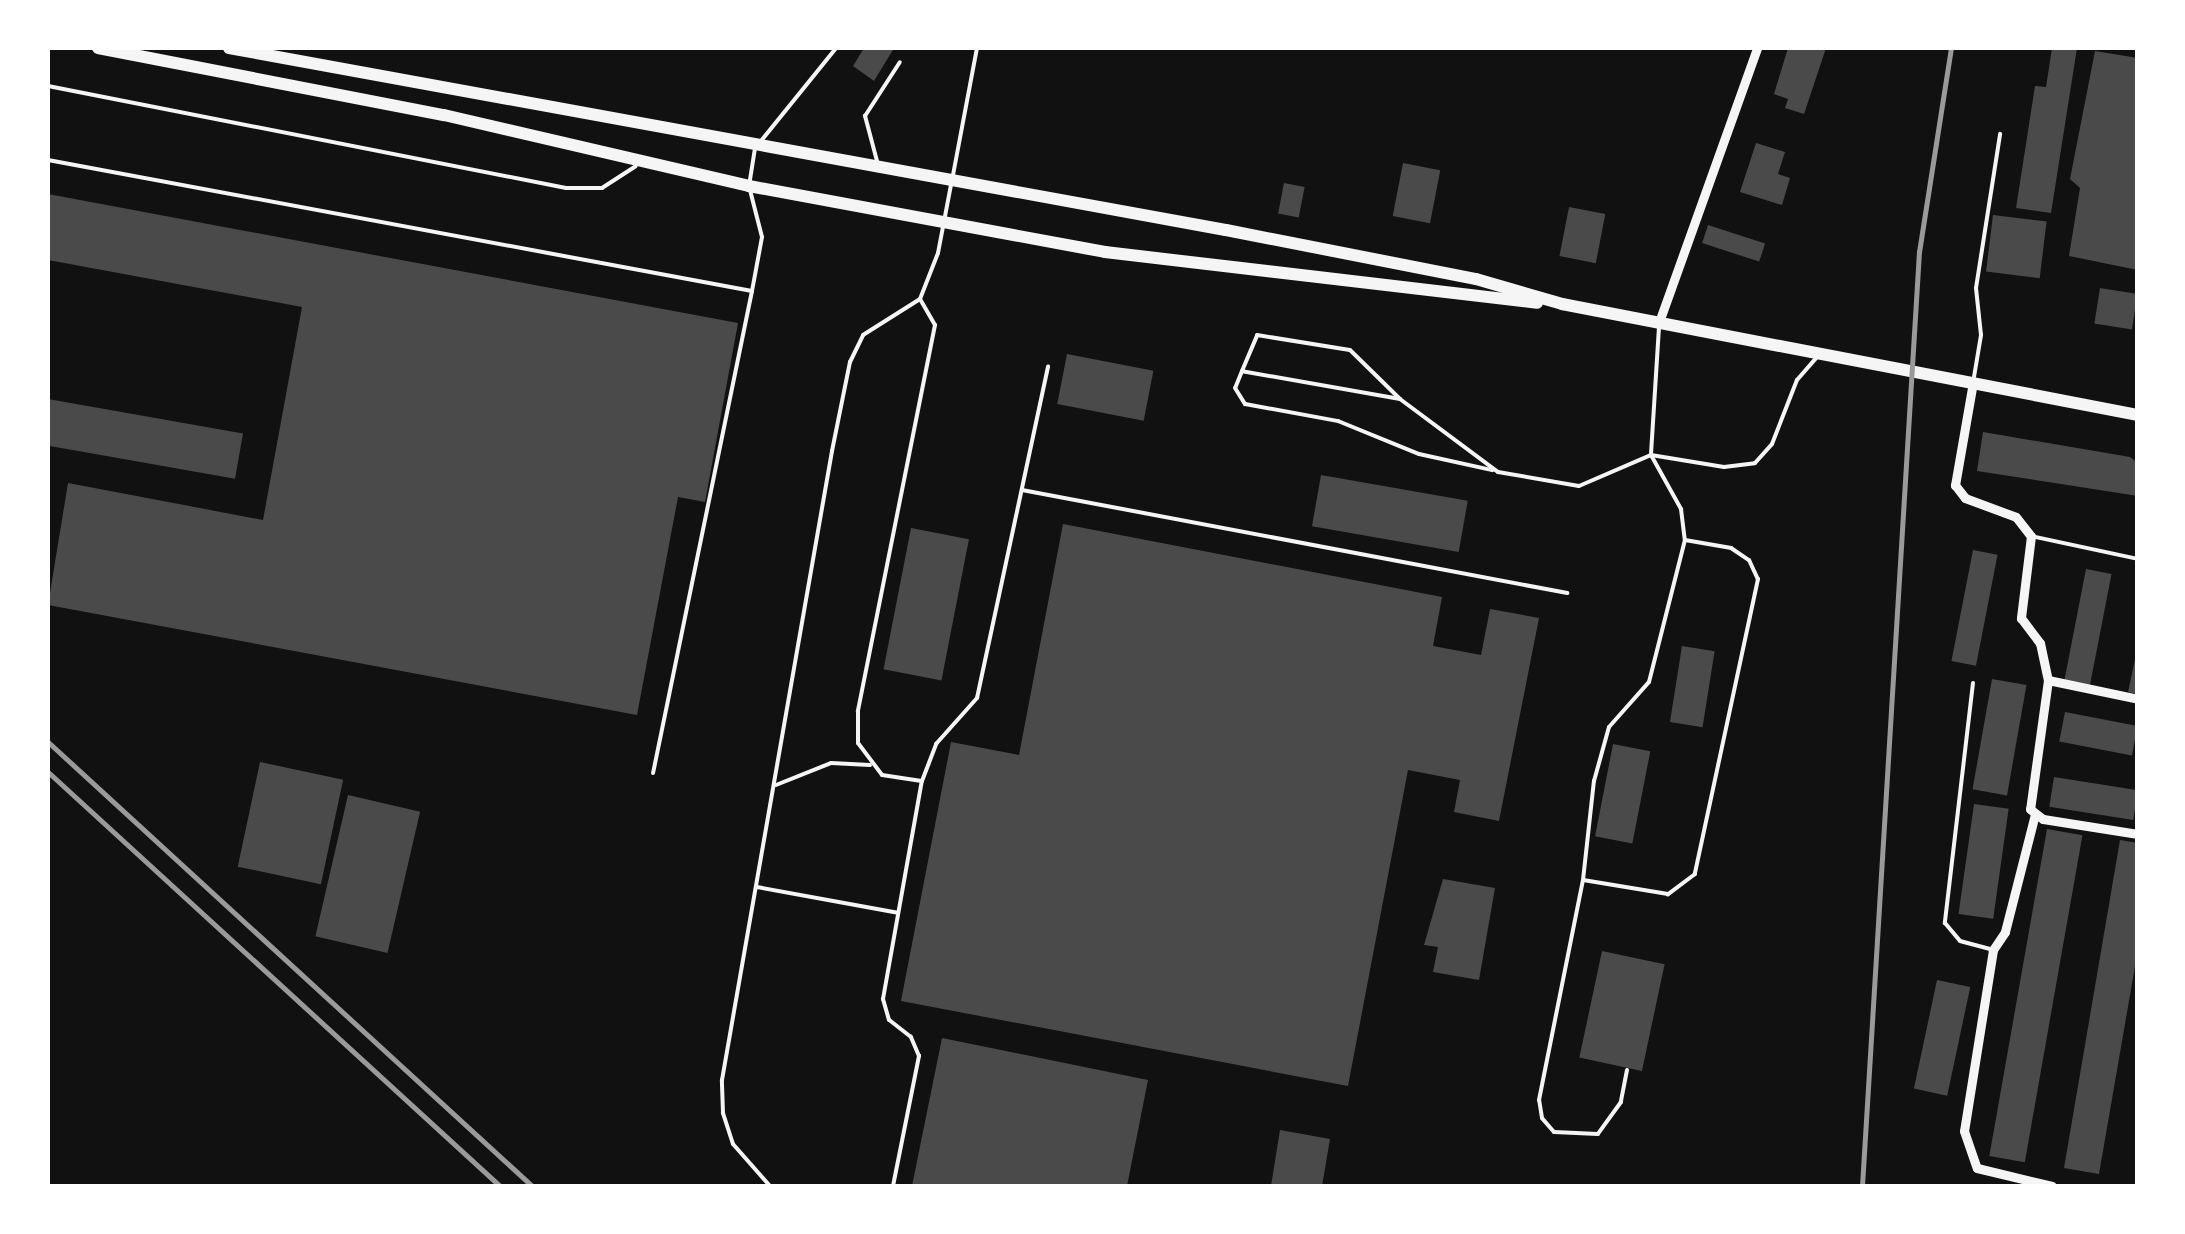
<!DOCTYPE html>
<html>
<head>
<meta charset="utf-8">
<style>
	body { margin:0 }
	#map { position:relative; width:2185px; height:1234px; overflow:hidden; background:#111; font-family:Manrope,sans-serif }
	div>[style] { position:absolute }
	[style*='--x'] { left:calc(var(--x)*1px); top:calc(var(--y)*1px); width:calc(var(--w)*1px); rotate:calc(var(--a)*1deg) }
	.building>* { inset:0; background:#4a4a4a; transform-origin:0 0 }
	.service>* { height:4px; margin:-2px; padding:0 2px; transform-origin:2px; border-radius:2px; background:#f5f5f5 }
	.minor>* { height:9px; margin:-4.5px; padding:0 4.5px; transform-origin:4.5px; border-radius:4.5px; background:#f5f5f5 }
	.secondary>* { height:12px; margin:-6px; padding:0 6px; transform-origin:6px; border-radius:6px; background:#f5f5f5 }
	.rail>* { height:5px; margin:-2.5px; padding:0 2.5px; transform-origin:2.5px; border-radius:2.5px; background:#9a9a9a }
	span { translate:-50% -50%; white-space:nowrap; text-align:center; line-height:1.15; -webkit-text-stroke:8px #fff; paint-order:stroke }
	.frame { position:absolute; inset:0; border:50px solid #fff; pointer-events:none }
</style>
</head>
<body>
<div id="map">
	<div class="building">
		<div style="clip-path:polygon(864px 48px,894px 48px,874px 81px,853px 66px)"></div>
		<div style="clip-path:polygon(1788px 48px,1826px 48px,1804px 114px,1785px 108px,1788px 99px,1774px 94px)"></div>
		<div style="clip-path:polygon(2052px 48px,2077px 48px,2051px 213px,2016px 208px,2035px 86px,2046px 87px)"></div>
		<div style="clip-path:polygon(2095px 51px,2138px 58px,2138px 270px,2069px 256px,2080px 188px,2070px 179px)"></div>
		<div style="clip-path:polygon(1756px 143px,1785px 152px,1778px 174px,1790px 178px,1782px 205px,1740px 192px)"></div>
		<div style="left:1403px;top:163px;width:38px;height:54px;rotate:11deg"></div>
		<div style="left:1284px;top:183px;width:21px;height:31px;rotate:11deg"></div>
		<div style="clip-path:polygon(48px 194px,738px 323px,705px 502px,678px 497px,637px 715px,48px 605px,68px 483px,263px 520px,302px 307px,48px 260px)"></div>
		<div style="left:1569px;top:207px;width:37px;height:50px;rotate:11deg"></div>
		<div style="left:1993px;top:215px;width:54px;height:57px;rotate:7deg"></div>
		<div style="left:1708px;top:225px;width:60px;height:19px;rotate:18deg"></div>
		<div style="left:2100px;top:288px;width:38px;height:36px;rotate:9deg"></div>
		<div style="left:1067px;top:354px;width:88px;height:51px;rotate:11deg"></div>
		<div style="left:48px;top:399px;width:198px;height:46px;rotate:10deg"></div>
		<div style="clip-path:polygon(1983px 432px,2130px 457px,2138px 463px,2138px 496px,1977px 471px)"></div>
		<div style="left:1321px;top:475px;width:149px;height:52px;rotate:10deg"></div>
		<div style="clip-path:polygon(1063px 524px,1442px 597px,1433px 646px,1481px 655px,1490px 609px,1539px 618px,1499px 821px,1454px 812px,1460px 780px,1408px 770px,1348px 1086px,901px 1001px,951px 742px,1019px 755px)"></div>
		<div style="left:911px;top:528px;width:59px;height:144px;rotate:11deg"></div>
		<div style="left:1973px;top:550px;width:25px;height:113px;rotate:11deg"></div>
		<div style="left:2086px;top:569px;width:26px;height:113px;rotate:11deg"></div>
		<div style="left:1682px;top:646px;width:33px;height:77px;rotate:9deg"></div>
		<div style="clip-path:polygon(2136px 655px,2138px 655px,2138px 694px,2128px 692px)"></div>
		<div style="left:1992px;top:679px;width:35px;height:112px;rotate:10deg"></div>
		<div style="left:2065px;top:712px;width:74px;height:30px;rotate:11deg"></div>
		<div style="left:1613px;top:744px;width:38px;height:94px;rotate:11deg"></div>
		<div style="left:260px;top:762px;width:85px;height:107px;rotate:12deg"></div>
		<div style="left:2054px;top:777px;width:85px;height:30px;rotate:9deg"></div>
		<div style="left:348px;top:795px;width:74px;height:145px;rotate:13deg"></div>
		<div style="left:1974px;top:804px;width:35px;height:111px;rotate:8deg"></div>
		<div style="left:2047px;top:829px;width:36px;height:332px;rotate:10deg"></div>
		<div style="clip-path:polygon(2120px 840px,2138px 843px,2138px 949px,2099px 1174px,2064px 1168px)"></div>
		<div style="clip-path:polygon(1443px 879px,1495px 888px,1479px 980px,1433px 972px,1438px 947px,1424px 945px)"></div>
		<div style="left:1602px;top:951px;width:64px;height:109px;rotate:12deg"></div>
		<div style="left:1937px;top:980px;width:34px;height:111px;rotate:12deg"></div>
		<div style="clip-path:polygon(942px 1038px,1148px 1080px,1127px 1186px,912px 1186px)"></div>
		<div style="clip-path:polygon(1280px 1130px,1330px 1139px,1322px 1186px,1271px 1186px)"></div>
	</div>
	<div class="service">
		<div style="--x:48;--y:86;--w:528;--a:11.14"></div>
		<div style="--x:566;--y:188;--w:36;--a:0"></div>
		<div style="--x:602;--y:188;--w:40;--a:-32.9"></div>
		<div style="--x:761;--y:141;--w:119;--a:-51.1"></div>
		<div style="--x:48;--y:160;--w:716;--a:10.54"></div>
		<div style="--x:752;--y:291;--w:492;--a:101.6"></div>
		<div style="--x:877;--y:161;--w:47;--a:-104.9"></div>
		<div style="--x:865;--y:116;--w:64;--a:-57.1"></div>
		<div style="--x:953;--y:175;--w:129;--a:-79.3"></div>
		<div style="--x:752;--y:291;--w:55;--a:-79.5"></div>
		<div style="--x:762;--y:237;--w:53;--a:-104.3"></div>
		<div style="--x:749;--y:186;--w:38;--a:-81"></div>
		<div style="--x:920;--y:299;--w:30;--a:60"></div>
		<div style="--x:935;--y:325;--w:394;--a:101.3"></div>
		<div style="--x:858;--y:711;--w:32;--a:90"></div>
		<div style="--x:858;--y:743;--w:40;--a:53"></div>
		<div style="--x:882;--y:775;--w:40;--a:8.5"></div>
		<div style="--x:922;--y:781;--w:40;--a:-69"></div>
		<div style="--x:936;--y:744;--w:62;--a:-48.3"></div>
		<div style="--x:977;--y:698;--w:339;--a:-77.9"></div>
		<div style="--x:1659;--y:327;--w:128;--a:93.6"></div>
		<div style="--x:1651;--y:455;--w:74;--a:9.3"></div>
		<div style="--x:1724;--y:467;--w:31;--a:-7"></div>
		<div style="--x:1755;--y:463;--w:25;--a:-48"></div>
		<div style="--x:1772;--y:444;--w:69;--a:-68.7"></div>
		<div style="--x:1797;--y:380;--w:32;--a:-49"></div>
		<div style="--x:1242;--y:371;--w:18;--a:112"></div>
		<div style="--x:1235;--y:388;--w:19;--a:58"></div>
		<div style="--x:1245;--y:404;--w:95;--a:10.4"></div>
		<div style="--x:1338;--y:421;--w:87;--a:22.2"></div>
		<div style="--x:1419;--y:454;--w:75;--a:12.4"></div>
		<div style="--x:1974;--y:377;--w:43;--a:-80.5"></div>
		<div style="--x:1981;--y:335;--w:47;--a:-96.1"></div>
		<div style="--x:1976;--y:288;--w:156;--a:-81.1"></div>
		<div style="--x:1400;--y:399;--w:160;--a:-170"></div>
		<div style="--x:1242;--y:371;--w:39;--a:-67"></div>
		<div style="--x:1257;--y:335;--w:94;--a:9.2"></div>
		<div style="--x:1350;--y:350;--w:70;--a:44.4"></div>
		<div style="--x:1400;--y:399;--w:122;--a:36.7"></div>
		<div style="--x:1498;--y:472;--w:82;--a:9.8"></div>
		<div style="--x:1579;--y:486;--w:78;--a:-23.3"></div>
		<div style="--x:1651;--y:455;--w:62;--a:60.9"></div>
		<div style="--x:1681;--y:509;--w:31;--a:83"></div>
		<div style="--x:1685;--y:540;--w:47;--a:9.9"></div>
		<div style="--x:1731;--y:548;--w:22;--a:34"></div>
		<div style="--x:1749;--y:560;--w:21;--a:65"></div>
		<div style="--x:1758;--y:579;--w:302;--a:102.1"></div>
		<div style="--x:1695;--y:874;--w:34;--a:143"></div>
		<div style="--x:1668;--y:894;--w:86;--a:-170.6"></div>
		<div style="--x:1022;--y:490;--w:555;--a:10.7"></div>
		<div style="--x:2031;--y:536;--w:109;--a:12.1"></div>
		<div style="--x:1973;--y:683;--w:242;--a:96.7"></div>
		<div style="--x:1945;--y:923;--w:23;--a:50"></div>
		<div style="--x:1960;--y:941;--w:34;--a:15"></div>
		<div style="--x:776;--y:785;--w:59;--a:-21.8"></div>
		<div style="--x:831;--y:763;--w:39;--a:3"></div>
		<div style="--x:757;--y:887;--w:143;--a:10.4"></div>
		<div style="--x:1627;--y:1070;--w:33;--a:101"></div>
		<div style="--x:1621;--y:1102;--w:39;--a:126"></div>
		<div style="--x:1598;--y:1134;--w:44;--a:-177.4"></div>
		<div style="--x:1554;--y:1132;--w:18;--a:-131"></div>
		<div style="--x:1542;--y:1118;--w:18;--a:-99"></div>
		<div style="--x:1539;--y:1100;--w:224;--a:-78.7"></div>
		<div style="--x:1583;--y:880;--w:100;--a:-83.7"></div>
		<div style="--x:1594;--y:781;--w:56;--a:-74.5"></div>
		<div style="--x:1609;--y:727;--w:60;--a:-48.4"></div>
		<div style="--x:1649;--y:682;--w:146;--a:-75.8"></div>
		<div style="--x:770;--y:1186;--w:56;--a:-131.4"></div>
		<div style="--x:733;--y:1144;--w:33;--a:-108"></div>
		<div style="--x:723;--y:1113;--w:33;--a:-92"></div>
		<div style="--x:722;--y:1080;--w:639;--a:-80.08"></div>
		<div style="--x:832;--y:451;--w:91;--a:-78.6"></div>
		<div style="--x:850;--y:362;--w:30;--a:-64"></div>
		<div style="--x:863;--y:335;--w:67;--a:-32.3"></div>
		<div style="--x:920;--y:299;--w:49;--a:-68.6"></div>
		<div style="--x:938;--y:253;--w:69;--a:-79.2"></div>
		<div style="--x:893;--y:1186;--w:133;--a:-78.7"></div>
		<div style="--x:919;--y:1056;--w:21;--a:-113"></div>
		<div style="--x:911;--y:1037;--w:28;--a:-142"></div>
		<div style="--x:889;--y:1020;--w:22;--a:-106"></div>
		<div style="--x:883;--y:999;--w:221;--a:-79.9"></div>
	</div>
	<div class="minor">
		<div style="--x:1659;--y:322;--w:291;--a:-70.3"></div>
		<div style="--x:1973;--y:382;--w:105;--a:99.9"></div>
		<div style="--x:1955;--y:485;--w:16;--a:52"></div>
		<div style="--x:1965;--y:498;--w:54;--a:20.4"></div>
		<div style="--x:2016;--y:517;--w:24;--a:52"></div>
		<div style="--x:2031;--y:536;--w:83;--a:97"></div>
		<div style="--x:2021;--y:618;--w:31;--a:53"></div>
		<div style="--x:2040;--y:643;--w:38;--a:78"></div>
		<div style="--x:2048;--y:680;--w:130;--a:97.9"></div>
		<div style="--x:2030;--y:809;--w:16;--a:38"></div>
		<div style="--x:2043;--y:819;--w:96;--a:9"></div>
		<div style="--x:2048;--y:680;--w:92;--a:11.9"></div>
		<div style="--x:2035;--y:814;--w:122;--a:104.3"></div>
		<div style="--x:2005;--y:932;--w:22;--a:124"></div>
		<div style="--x:1993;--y:950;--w:183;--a:99.1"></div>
		<div style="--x:1964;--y:1131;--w:39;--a:71"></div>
		<div style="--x:1977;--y:1168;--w:77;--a:13.5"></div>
	</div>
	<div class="secondary">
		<div style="--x:98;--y:48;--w:352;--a:11"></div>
		<div style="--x:444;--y:115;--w:313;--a:13.1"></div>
		<div style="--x:749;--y:186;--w:362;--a:10.5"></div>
		<div style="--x:1105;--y:252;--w:435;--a:6.7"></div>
		<div style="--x:229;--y:48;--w:1013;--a:10.35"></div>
		<div style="--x:1226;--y:230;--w:255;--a:11.1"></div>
		<div style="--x:1476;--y:279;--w:90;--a:16.2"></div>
		<div style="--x:1562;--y:304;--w:587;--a:10.91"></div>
	</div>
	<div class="rail">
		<div style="--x:48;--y:742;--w:657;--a:42.53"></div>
		<div style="--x:48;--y:772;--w:613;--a:42.49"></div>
		<div style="--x:1862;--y:1186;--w:936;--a:-86.51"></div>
		<div style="--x:1919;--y:252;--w:206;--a:-81.1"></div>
	</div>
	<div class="frame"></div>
</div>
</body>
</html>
